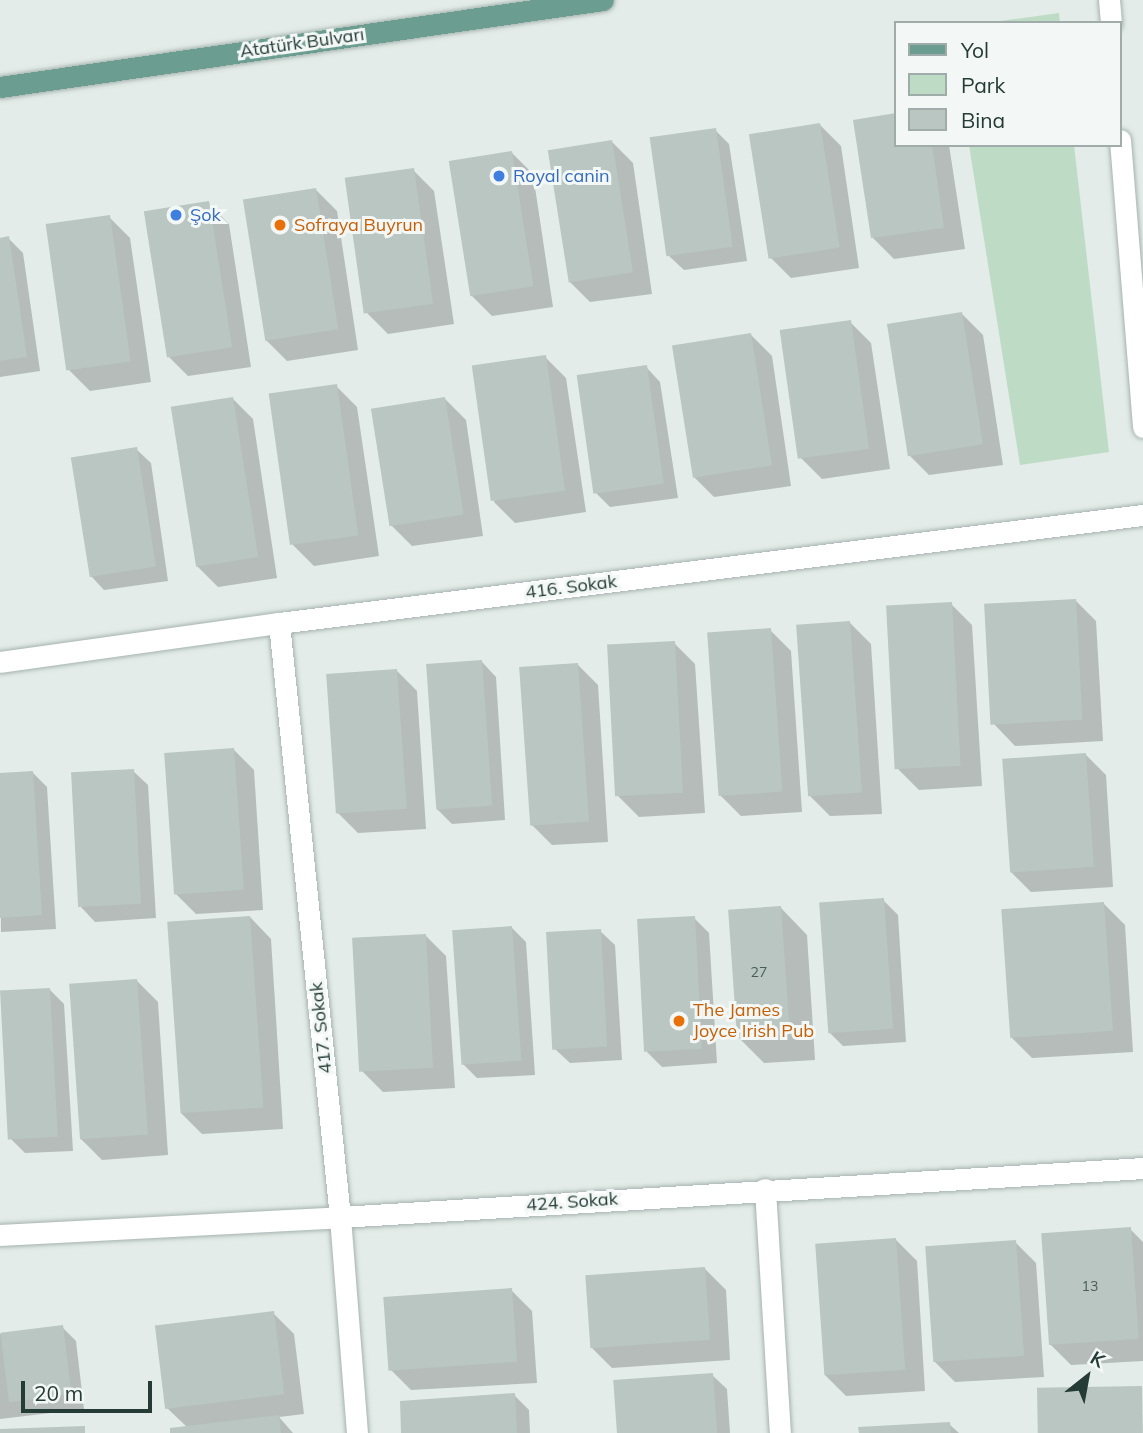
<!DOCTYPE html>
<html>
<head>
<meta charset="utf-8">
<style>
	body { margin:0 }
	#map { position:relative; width:1143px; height:1433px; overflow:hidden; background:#e3ece8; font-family:Mulish,sans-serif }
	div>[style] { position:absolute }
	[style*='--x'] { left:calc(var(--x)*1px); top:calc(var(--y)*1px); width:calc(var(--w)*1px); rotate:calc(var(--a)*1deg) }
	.green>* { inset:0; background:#bedbc6 }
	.shadow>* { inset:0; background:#0003 }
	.building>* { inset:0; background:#b9c6c1; transform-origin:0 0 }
	.roads { filter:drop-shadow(0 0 2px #a6b3af) drop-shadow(0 0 2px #a6b3af) }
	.minor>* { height:21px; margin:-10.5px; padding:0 10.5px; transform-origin:10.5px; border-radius:10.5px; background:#fff }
	.major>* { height:21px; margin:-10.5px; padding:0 10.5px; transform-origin:10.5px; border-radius:10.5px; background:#6c9d91 }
	.dots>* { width:19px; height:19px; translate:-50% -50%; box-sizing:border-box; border:4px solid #f3f8f6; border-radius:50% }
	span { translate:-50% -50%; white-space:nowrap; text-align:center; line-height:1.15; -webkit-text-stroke:6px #f3f8f6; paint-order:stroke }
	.number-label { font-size:14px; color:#495e59 }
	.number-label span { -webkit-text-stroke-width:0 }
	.street-label { font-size:18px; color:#243b36 }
	.shop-label { font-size:18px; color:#366cbe }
	.left { translate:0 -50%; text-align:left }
	.food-label { font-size:18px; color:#c56008 }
	.legend { position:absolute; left:894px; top:21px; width:228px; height:126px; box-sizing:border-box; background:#f3f8f6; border:2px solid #a0aca9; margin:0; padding:9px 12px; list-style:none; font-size:21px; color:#243b36 }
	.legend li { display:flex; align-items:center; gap:14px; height:35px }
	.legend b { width:35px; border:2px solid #a0aca9 }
	.north { position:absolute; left:1052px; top:1342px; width:70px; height:70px; -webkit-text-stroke:5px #f3f8f6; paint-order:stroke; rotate:31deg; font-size:19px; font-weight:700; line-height:28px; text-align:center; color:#243b36 }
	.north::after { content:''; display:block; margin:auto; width:24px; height:32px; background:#243b36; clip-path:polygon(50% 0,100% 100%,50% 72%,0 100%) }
	.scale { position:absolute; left:21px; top:1381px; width:131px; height:32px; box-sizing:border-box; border:4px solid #243b36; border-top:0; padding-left:9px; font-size:21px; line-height:24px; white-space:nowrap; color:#243b36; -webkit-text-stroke:5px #f3f8f6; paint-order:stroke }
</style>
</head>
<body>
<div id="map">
	<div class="green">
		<div style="clip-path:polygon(1059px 13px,1060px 23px,986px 23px)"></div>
		<div style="clip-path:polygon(969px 145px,1074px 145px,1109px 452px,1020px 465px)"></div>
	</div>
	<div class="shadow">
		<div style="clip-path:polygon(896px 115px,896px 145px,949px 145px,965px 249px,894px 259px,873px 238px,855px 121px)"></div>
		<div style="clip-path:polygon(820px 125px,841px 146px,859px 268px,791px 278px,770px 257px)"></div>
		<div style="clip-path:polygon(715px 130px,729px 144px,747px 261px,684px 270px,669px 256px)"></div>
		<div style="clip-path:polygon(612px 142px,633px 163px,652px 294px,590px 302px,569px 281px)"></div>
		<div style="clip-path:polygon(512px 153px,533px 174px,553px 307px,492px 316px,471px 295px)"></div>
		<div style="clip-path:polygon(413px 170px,434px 191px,454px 324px,388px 334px,367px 313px)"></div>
		<div style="clip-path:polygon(316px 190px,337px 211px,358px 350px,287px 361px,266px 340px)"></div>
		<div style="clip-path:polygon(208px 203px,229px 224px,251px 367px,188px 376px,167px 355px)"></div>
		<div style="clip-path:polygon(109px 217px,130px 238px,151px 382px,90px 391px,69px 370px)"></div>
		<div style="clip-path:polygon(8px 238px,23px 253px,40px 371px,0 377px,0 239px)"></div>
		<div style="clip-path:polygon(962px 314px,983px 335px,1003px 465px,929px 475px,908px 454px)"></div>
		<div style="clip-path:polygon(850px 322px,871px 343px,890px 469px,822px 479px,801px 458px)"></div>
		<div style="clip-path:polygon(751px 335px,772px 356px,791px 486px,714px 497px,693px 476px)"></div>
		<div style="clip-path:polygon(545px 357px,566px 378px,586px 512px,515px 523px,494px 502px)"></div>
		<div style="clip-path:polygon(646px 367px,660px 382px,678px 498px,610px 507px,596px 493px)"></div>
		<div style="clip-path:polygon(336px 386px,357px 407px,379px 556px,314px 566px,293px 545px)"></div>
		<div style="clip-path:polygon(232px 398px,253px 419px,277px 578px,218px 587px,197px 566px)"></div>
		<div style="clip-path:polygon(445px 399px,466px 420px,483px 536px,412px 546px,391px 525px)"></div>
		<div style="clip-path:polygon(136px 449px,151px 463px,168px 581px,104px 590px,90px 575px)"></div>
		<div style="clip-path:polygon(1075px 600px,1096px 621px,1103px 741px,1015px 746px,994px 724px)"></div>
		<div style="clip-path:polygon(951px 604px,972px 625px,982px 786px,919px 790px,898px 769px)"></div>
		<div style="clip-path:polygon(850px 623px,871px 644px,882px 814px,830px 816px,809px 795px)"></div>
		<div style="clip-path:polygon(770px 630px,791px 651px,802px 812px,741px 816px,720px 795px)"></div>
		<div style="clip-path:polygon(674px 643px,695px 664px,705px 813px,639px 817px,618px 796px)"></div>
		<div style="clip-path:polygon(482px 662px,496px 677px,505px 820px,452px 824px,437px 809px)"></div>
		<div style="clip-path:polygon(577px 664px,598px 685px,608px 842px,552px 845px,531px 824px)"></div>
		<div style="clip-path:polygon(396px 670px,417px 691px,426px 829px,358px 833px,337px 812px)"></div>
		<div style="clip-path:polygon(233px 749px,254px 770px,263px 910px,196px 914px,175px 893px)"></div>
		<div style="clip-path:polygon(1085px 754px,1106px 775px,1113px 887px,1031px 892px,1010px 871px)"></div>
		<div style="clip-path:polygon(133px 771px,148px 785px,156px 918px,95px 922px,81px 907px)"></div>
		<div style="clip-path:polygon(33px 773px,47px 787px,56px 929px,1px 932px,0 775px)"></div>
		<div style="clip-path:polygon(883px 900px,898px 915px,906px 1042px,843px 1046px,829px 1032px)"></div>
		<div style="clip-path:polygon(1104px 904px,1125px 925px,1133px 1052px,1032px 1058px,1011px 1037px)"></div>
		<div style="clip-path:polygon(781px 908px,807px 935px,815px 1060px,764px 1063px,737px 1036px)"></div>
		<div style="clip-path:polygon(250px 917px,271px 939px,283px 1129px,202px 1134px,181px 1113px)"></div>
		<div style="clip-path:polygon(694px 918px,709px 933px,717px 1063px,662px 1067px,647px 1052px)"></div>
		<div style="clip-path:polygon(512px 928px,526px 942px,535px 1075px,477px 1078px,463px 1064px)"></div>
		<div style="clip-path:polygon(600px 931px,615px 945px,622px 1060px,570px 1063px,555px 1049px)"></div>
		<div style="clip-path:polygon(425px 935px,446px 956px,455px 1088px,383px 1092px,362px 1071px)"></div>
		<div style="clip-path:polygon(137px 981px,158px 1002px,168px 1155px,102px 1160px,81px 1139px)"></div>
		<div style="clip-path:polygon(49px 989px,64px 1004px,73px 1151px,25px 1153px,11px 1139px)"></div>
		<div style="clip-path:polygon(1130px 1229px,1143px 1242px,1143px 1361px,1071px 1365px,1050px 1344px)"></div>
		<div style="clip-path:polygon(896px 1240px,917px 1261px,925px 1391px,846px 1396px,825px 1375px)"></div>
		<div style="clip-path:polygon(1015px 1242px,1036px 1263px,1044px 1377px,955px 1382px,934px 1361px)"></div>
		<div style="clip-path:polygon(705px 1269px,726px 1290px,730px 1360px,612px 1368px,591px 1347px)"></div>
		<div style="clip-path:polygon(511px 1290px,532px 1311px,537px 1383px,411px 1390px,390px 1369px)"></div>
		<div style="clip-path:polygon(273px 1313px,294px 1334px,304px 1414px,279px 1417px,293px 1433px,172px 1433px,187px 1427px,166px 1407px)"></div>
		<div style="clip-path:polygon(62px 1327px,76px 1341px,84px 1409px,0 1419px,0 1334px)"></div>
		<div style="clip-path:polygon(712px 1375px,727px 1389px,730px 1433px,618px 1433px)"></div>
		<div style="clip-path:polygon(514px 1395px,529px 1410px,530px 1433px,403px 1433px)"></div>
		<div style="clip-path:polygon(949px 1424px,959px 1433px,860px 1433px)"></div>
	</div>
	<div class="building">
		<div style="clip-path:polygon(896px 113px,896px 145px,932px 145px,944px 228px,871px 238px,853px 120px)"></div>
		<div style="left:820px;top:123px;width:126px;height:72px;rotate:81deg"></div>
		<div style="left:716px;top:128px;width:120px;height:67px;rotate:82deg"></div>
		<div style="left:612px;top:140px;width:134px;height:65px;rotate:81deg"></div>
		<div style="left:512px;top:151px;width:137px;height:64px;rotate:81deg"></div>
		<div style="left:414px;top:168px;width:137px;height:70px;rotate:82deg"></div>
		<div style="left:316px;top:188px;width:143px;height:74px;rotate:81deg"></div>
		<div style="left:209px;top:201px;width:148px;height:66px;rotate:81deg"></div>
		<div style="left:110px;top:215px;width:148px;height:65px;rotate:82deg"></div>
		<div style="clip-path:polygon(9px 236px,27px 357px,0 361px,0 238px)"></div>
		<div style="left:962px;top:312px;width:134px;height:76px;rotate:81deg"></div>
		<div style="left:851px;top:320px;width:130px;height:72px;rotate:82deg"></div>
		<div style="left:751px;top:333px;width:134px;height:80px;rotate:81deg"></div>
		<div style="left:546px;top:355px;width:137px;height:75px;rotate:82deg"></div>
		<div style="left:647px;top:365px;width:120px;height:71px;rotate:82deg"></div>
		<div style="left:337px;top:384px;width:153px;height:69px;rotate:82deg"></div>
		<div style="left:233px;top:397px;width:162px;height:63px;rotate:81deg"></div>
		<div style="left:445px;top:397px;width:119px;height:75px;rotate:81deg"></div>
		<div style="left:137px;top:447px;width:121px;height:67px;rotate:81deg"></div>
		<div style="left:1076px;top:599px;width:121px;height:92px;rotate:87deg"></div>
		<div style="left:952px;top:602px;width:164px;height:66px;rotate:87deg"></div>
		<div style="left:850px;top:621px;width:172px;height:54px;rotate:86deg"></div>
		<div style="left:771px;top:628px;width:164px;height:64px;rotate:86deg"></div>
		<div style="left:675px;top:641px;width:152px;height:68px;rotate:87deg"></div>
		<div style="left:482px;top:660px;width:146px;height:56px;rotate:86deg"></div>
		<div style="left:578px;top:663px;width:159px;height:59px;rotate:86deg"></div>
		<div style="left:397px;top:669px;width:140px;height:71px;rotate:86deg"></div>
		<div style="left:234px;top:748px;width:142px;height:70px;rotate:86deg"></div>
		<div style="left:1086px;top:753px;width:114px;height:84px;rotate:86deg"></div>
		<div style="left:134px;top:769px;width:135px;height:63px;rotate:87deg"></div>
		<div style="clip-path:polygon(33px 771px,42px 915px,0 918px,0 773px)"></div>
		<div style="left:884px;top:898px;width:131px;height:65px;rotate:86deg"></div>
		<div style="left:1104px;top:902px;width:129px;height:103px;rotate:86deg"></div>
		<div style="left:781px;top:906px;width:128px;height:53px;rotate:86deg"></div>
		<div style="left:250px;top:916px;width:192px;height:83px;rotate:86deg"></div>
		<div style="left:695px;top:916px;width:133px;height:58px;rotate:87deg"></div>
		<div style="left:512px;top:926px;width:135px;height:60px;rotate:86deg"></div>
		<div style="left:601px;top:929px;width:118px;height:55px;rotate:87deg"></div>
		<div style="left:426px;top:934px;width:134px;height:74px;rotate:87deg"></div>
		<div style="left:137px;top:979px;width:156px;height:68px;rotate:86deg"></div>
		<div style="left:50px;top:988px;width:149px;height:50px;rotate:87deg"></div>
		<div style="left:1131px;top:1227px;width:112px;height:90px;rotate:86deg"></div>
		<div style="left:896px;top:1238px;width:132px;height:81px;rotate:86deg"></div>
		<div style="left:1016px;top:1240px;width:116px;height:91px;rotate:86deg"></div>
		<div style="left:705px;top:1267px;width:73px;height:120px;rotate:86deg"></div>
		<div style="left:512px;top:1288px;width:74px;height:129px;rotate:86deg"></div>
		<div style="left:274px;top:1311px;width:84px;height:120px;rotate:83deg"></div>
		<div style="left:63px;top:1325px;width:70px;height:63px;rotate:83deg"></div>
		<div style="left:713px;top:1373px;width:60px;height:100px;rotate:86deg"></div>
		<div style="left:1142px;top:1386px;width:47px;height:105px;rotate:89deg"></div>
		<div style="clip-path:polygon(515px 1393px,517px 1433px,401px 1433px,400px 1401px)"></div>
		<div style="clip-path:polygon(279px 1415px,281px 1433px,170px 1433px,170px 1428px)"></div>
		<div style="clip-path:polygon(950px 1422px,951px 1433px,859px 1433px,858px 1427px)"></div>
		<div style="clip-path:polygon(85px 1426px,85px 1433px,0 1433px,0 1429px)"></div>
	</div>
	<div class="roads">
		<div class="minor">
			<div style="--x:1109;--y:0;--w:23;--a:85"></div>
			<div style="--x:1120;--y:140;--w:288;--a:85.4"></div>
			<div style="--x:279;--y:623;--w:597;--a:84.14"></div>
			<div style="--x:340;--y:1217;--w:217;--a:85.5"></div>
			<div style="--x:0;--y:662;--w:282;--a:-8"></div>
			<div style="--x:279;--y:623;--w:871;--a:-7.13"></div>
			<div style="--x:765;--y:1189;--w:244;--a:86.5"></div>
			<div style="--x:0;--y:1235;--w:340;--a:-3"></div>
			<div style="--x:340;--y:1217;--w:804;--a:-3.49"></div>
		</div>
		<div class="major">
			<div style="--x:0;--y:87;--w:609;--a:-8.21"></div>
		</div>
	</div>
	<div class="dots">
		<div style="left:499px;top:176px;background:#3f7fe0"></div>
		<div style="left:176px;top:215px;background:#3f7fe0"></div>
		<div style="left:280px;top:225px;background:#e8710a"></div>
		<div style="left:679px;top:1021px;background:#e8710a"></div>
	</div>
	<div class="number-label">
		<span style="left:759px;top:972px">27</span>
		<span style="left:1090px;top:1286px">13</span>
	</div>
	<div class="street-label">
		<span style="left:302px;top:43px;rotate:-8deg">Atatürk Bulvarı</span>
		<span style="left:571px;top:587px;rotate:-7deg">416. Sokak</span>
		<span style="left:321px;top:1028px;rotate:-96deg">417. Sokak</span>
		<span style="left:572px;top:1202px;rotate:-4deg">424. Sokak</span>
	</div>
	<div class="shop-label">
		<span class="left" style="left:513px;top:176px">Royal canin</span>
		<span class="left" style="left:190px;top:215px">Şok</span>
	</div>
	<div class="food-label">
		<span class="left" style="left:294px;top:225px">Sofraya Buyrun</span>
		<span class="left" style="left:693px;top:1021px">The James<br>Joyce Irish Pub</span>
	</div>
	<ul class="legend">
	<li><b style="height:9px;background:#6c9d91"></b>Yol</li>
	<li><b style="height:19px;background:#bedbc6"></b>Park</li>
	<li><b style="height:19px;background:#b9c6c1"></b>Bina</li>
	</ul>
	<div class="north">K</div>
	<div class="scale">20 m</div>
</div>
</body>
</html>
